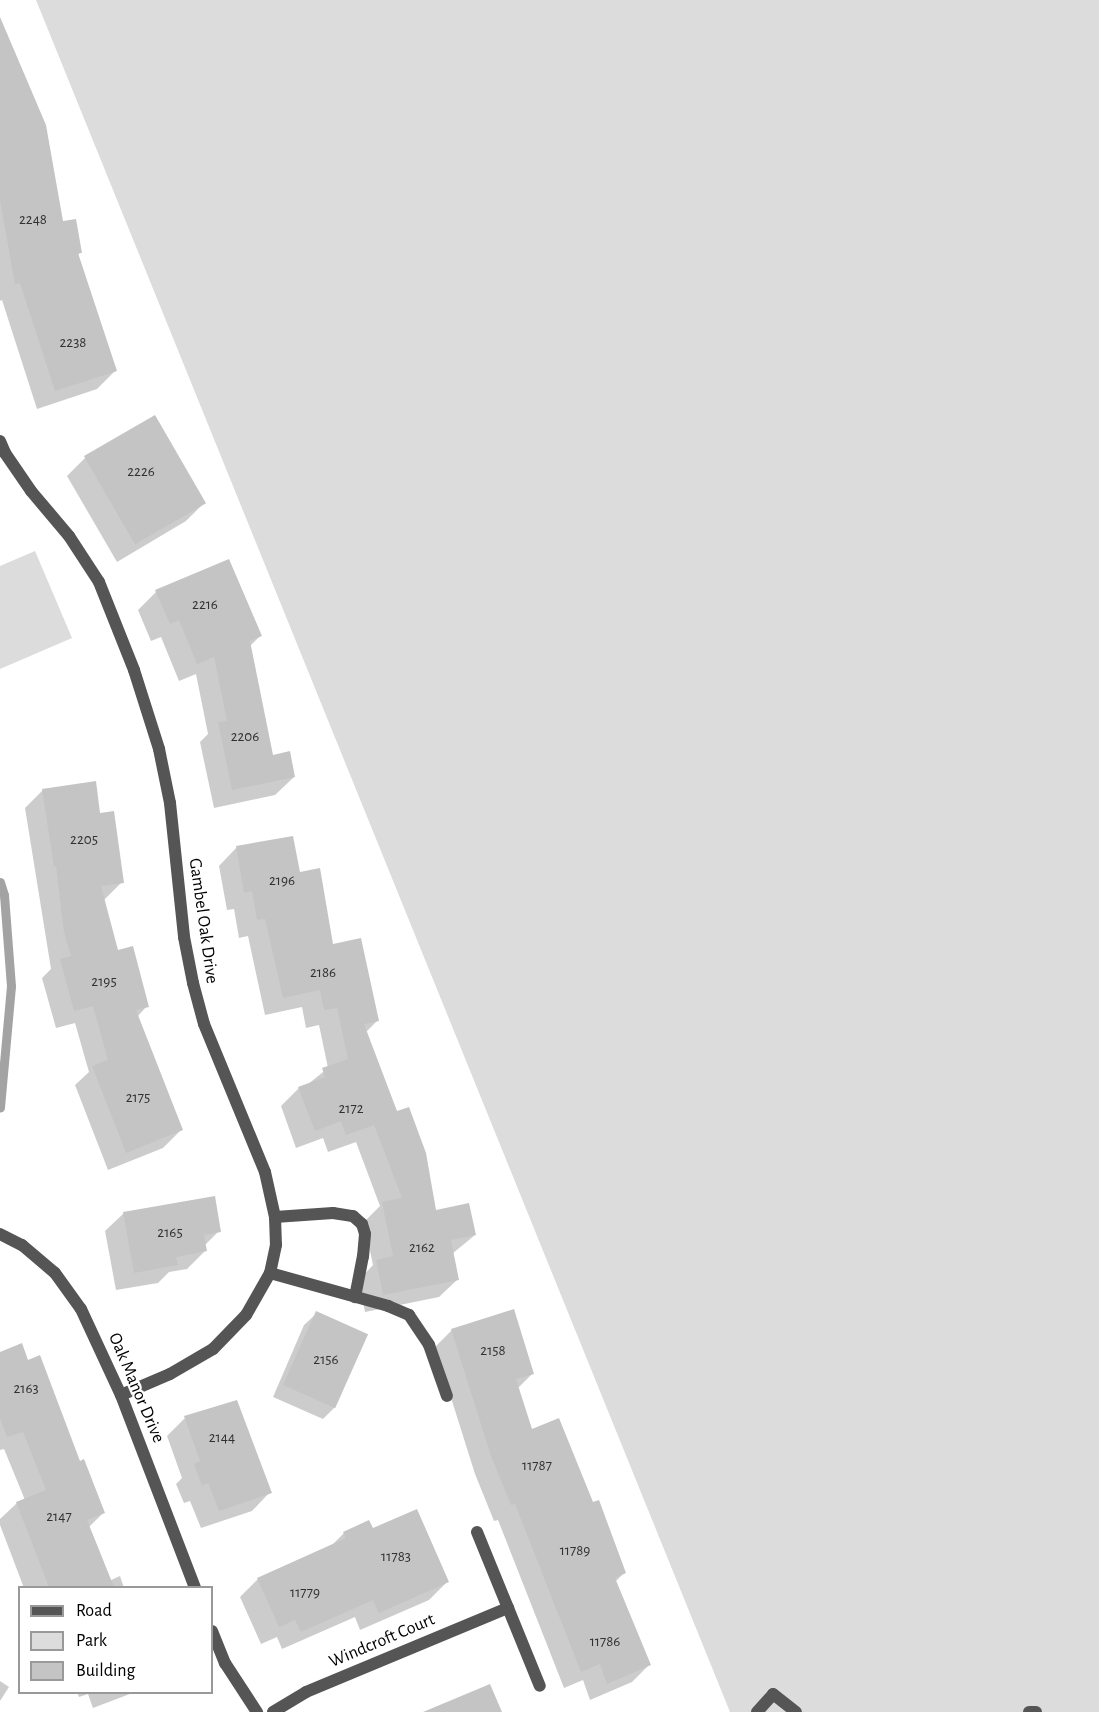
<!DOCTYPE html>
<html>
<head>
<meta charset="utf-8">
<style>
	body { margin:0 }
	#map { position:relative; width:1099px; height:1712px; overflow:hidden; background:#fff; font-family:"Alegreya Sans",sans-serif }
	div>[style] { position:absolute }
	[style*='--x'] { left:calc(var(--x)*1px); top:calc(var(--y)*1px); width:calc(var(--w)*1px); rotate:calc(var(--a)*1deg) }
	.green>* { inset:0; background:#dcdcdc }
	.shadow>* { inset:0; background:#0003 }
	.stream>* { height:9px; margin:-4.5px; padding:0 4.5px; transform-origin:4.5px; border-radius:4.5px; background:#a3a3a3 }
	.building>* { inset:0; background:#c4c4c4; transform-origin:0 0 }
	.service>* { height:12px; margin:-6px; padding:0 6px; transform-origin:6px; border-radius:6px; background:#555 }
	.minor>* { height:12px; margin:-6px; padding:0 6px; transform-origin:6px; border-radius:6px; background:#555 }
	span { translate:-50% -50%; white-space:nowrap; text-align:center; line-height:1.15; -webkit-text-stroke:4.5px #fff; paint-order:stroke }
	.number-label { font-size:15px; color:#313131 }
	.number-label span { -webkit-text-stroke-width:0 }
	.street-label { font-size:18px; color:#000 }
	.legend { position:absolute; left:18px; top:1586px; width:195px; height:108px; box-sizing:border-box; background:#fff; border:2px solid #999; margin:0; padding:8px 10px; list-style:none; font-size:18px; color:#000 }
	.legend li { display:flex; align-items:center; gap:12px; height:30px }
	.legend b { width:30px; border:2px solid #999 }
</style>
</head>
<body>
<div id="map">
	<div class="green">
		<div style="clip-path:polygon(36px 0,1099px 0,1099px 1712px,730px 1712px)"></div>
		<div style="clip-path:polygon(35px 551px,72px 638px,0 669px,0 566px)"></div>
	</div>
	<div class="shadow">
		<div style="clip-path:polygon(0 21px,62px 223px,81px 252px,77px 256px,115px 371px,97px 389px,37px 409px,2px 300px,0 301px)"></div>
		<div style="clip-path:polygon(154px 417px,204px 503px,186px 521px,117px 562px,67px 476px,85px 458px)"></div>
		<div style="clip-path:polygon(156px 592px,260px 636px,250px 646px,272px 756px,294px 777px,275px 795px,214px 808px,200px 742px,208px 734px,196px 674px,179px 681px,161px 637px,151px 641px,138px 610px)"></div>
		<div style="clip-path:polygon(43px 790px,99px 815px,122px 882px,103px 901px,117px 952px,147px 1006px,137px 1017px,181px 1130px,163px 1148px,108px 1170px,75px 1085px,89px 1072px,75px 1023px,56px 1028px,42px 978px,51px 969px,25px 808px)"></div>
		<div style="clip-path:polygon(237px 847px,299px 873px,332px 946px,378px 1020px,366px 1032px,435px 1212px,475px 1235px,452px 1254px,458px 1279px,439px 1297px,365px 1312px,359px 1280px,373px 1265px,364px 1222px,380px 1206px,356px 1142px,328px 1152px,323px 1138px,296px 1148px,281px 1106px,299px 1088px,307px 1085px,328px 1068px,319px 1025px,306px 1028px,302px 1007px,265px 1015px,248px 936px,239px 938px,234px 909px,227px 910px,219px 866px)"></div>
		<div style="clip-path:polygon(124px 1213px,219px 1231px,204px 1246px,205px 1251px,187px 1269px,169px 1272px,158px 1283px,116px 1290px,105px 1231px)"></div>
		<div style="clip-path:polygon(317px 1313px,335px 1407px,323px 1419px,273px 1397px,304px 1325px)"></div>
		<div style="clip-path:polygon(452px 1330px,532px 1374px,518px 1388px,531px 1431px,592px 1504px,624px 1573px,615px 1582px,649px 1665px,632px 1682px,590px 1700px,583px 1680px,564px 1688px,498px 1520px,494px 1521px,475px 1474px,435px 1347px)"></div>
		<div style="clip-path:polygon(0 1353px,27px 1362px,103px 1513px,89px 1527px,109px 1581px,120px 1576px,124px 1588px,24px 1588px,0 1525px,0 1519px,17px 1503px,25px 1500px,4px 1449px,0 1450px)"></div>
		<div style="clip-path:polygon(185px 1418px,270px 1492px,252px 1511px,201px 1528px,190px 1501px,184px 1503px,176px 1484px,182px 1478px,167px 1436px)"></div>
		<div style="clip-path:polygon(344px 1533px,447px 1582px,429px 1600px,360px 1630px,355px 1617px,282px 1649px,277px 1637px,261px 1644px,240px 1597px,258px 1579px,329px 1548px)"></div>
		<div style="clip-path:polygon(0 1681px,9px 1687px,0 1701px)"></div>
		<div style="clip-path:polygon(77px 1692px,135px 1692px,93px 1708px,88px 1694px,79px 1697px)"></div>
	</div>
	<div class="stream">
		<div style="--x:0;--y:882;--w:14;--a:73"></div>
		<div style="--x:4;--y:895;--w:91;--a:85.6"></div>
		<div style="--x:11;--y:986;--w:122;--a:95.2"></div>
	</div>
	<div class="building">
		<div style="clip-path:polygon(0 17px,46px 125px,63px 221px,76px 219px,82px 253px,78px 253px,117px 371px,55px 391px,20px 283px,15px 284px,0 200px)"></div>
		<div style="left:155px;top:415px;width:102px;height:82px;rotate:60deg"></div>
		<div style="clip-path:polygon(229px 559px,262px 636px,250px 641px,273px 755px,290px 751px,295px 777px,232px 790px,218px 722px,227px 721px,214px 657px,197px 664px,179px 620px,170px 624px,155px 590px)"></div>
		<div style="clip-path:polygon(96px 781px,100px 813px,114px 811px,124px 883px,101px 886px,118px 950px,133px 946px,149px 1007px,136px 1010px,183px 1130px,126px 1153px,92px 1066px,108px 1060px,93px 1006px,74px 1011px,60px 959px,71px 956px,64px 932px,56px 866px,54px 867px,42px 789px)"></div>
		<div style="clip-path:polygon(293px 836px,300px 872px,320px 868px,333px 944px,361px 938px,379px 1021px,364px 1024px,397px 1111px,409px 1107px,426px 1153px,436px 1210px,469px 1203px,476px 1235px,451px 1240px,459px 1280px,383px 1295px,376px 1260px,393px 1256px,382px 1202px,402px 1198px,374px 1125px,346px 1135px,341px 1121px,315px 1131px,298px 1087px,325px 1077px,322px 1068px,348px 1059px,337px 1008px,324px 1010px,320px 990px,283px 998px,265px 919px,257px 920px,252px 891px,244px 893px,236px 846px)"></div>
		<div style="clip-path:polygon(215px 1196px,221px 1232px,204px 1235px,207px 1251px,176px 1257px,178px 1265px,134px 1273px,123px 1212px)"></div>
		<div style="clip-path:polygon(514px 1309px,534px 1374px,516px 1379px,532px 1429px,559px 1418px,593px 1502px,599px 1500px,626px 1573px,615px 1578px,651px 1665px,607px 1684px,600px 1664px,581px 1672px,515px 1504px,511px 1505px,491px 1456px,451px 1329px)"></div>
		<div style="left:316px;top:1311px;width:57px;height:81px;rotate:24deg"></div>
		<div style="clip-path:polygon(22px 1343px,28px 1360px,40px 1355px,80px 1461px,84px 1459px,105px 1513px,87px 1520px,114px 1587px,49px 1587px,16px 1502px,46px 1490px,23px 1432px,7px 1437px,0 1419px,0 1352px)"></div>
		<div style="clip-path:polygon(237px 1400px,272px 1493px,219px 1511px,208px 1483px,202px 1486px,194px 1464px,200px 1461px,184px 1416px)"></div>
		<div style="clip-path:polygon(417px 1509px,449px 1582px,379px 1613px,373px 1600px,301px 1632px,295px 1620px,279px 1627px,257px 1578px,346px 1538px,343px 1532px,369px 1520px,373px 1528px)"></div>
		<div style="clip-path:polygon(490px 1684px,502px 1712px,423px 1712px)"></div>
	</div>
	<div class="service">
		<div style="--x:275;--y:1217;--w:58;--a:-3.9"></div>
		<div style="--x:333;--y:1213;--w:20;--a:9"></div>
		<div style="--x:353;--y:1216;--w:12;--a:42"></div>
		<div style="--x:362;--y:1224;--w:10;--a:73"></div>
		<div style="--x:365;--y:1234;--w:22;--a:95"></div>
		<div style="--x:363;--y:1256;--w:42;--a:101"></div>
		<div style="--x:270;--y:1273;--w:123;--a:15.6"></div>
		<div style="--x:388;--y:1306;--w:23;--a:23"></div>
		<div style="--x:409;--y:1315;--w:36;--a:56"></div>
		<div style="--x:429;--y:1345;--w:54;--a:70.6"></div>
		<div style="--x:773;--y:1694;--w:29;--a:38"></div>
		<div style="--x:1029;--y:1712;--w:7;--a:0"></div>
	</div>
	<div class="minor">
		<div style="--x:0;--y:441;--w:13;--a:67"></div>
		<div style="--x:5;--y:453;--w:46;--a:55.6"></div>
		<div style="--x:31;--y:491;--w:59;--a:49.8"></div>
		<div style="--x:69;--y:536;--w:55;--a:56.9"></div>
		<div style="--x:99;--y:582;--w:95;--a:68.3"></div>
		<div style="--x:134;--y:670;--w:83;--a:72.4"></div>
		<div style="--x:159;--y:749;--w:55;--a:78.5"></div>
		<div style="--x:170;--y:803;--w:135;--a:84"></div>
		<div style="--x:184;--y:937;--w:47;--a:78.9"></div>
		<div style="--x:193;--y:983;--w:42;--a:75"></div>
		<div style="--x:204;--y:1024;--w:160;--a:67.6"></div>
		<div style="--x:265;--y:1172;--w:46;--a:77.5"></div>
		<div style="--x:275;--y:1217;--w:28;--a:88"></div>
		<div style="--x:276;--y:1245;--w:29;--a:102"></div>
		<div style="--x:270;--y:1273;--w:48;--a:119.7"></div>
		<div style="--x:246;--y:1315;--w:47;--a:134.1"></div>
		<div style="--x:213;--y:1349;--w:50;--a:149.8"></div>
		<div style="--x:170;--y:1374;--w:53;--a:156.8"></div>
		<div style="--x:0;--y:1234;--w:25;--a:27"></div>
		<div style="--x:22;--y:1245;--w:43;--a:40.3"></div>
		<div style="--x:55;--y:1273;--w:44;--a:54.2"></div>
		<div style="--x:81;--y:1309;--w:95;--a:65.1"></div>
		<div style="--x:121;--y:1395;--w:207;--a:69"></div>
		<div style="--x:477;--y:1532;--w:166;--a:67.8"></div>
		<div style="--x:212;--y:1631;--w:35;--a:68"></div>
		<div style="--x:225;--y:1663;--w:59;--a:56.9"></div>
		<div style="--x:273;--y:1712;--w:39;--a:-31"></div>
		<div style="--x:306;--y:1692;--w:219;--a:-22.6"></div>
		<div style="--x:757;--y:1712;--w:24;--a:-48"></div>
	</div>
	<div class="number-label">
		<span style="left:33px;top:220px">2248</span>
		<span style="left:73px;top:343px">2238</span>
		<span style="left:141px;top:472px">2226</span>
		<span style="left:205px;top:605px">2216</span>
		<span style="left:245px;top:737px">2206</span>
		<span style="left:84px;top:840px">2205</span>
		<span style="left:282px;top:881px">2196</span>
		<span style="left:323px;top:973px">2186</span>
		<span style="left:104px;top:982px">2195</span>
		<span style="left:138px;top:1098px">2175</span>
		<span style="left:351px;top:1109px">2172</span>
		<span style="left:170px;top:1233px">2165</span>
		<span style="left:422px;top:1248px">2162</span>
		<span style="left:493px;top:1351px">2158</span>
		<span style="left:326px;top:1360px">2156</span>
		<span style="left:26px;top:1389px">2163</span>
		<span style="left:222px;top:1438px">2144</span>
		<span style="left:537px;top:1466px">11787</span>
		<span style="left:59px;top:1517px">2147</span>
		<span style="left:575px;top:1551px">11789</span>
		<span style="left:396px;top:1557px">11783</span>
		<span style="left:305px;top:1593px">11779</span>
		<span style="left:605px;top:1642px">11786</span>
	</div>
	<div class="street-label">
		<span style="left:203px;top:921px;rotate:82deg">Gambel Oak Drive</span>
		<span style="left:136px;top:1388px;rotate:67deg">Oak Manor Drive</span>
		<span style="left:382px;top:1641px;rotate:-23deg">Windcroft Court</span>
	</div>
	<ul class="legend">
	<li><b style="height:8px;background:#555"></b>Road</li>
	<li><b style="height:16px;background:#dcdcdc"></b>Park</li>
	<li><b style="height:16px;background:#c4c4c4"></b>Building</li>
	</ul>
</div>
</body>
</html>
